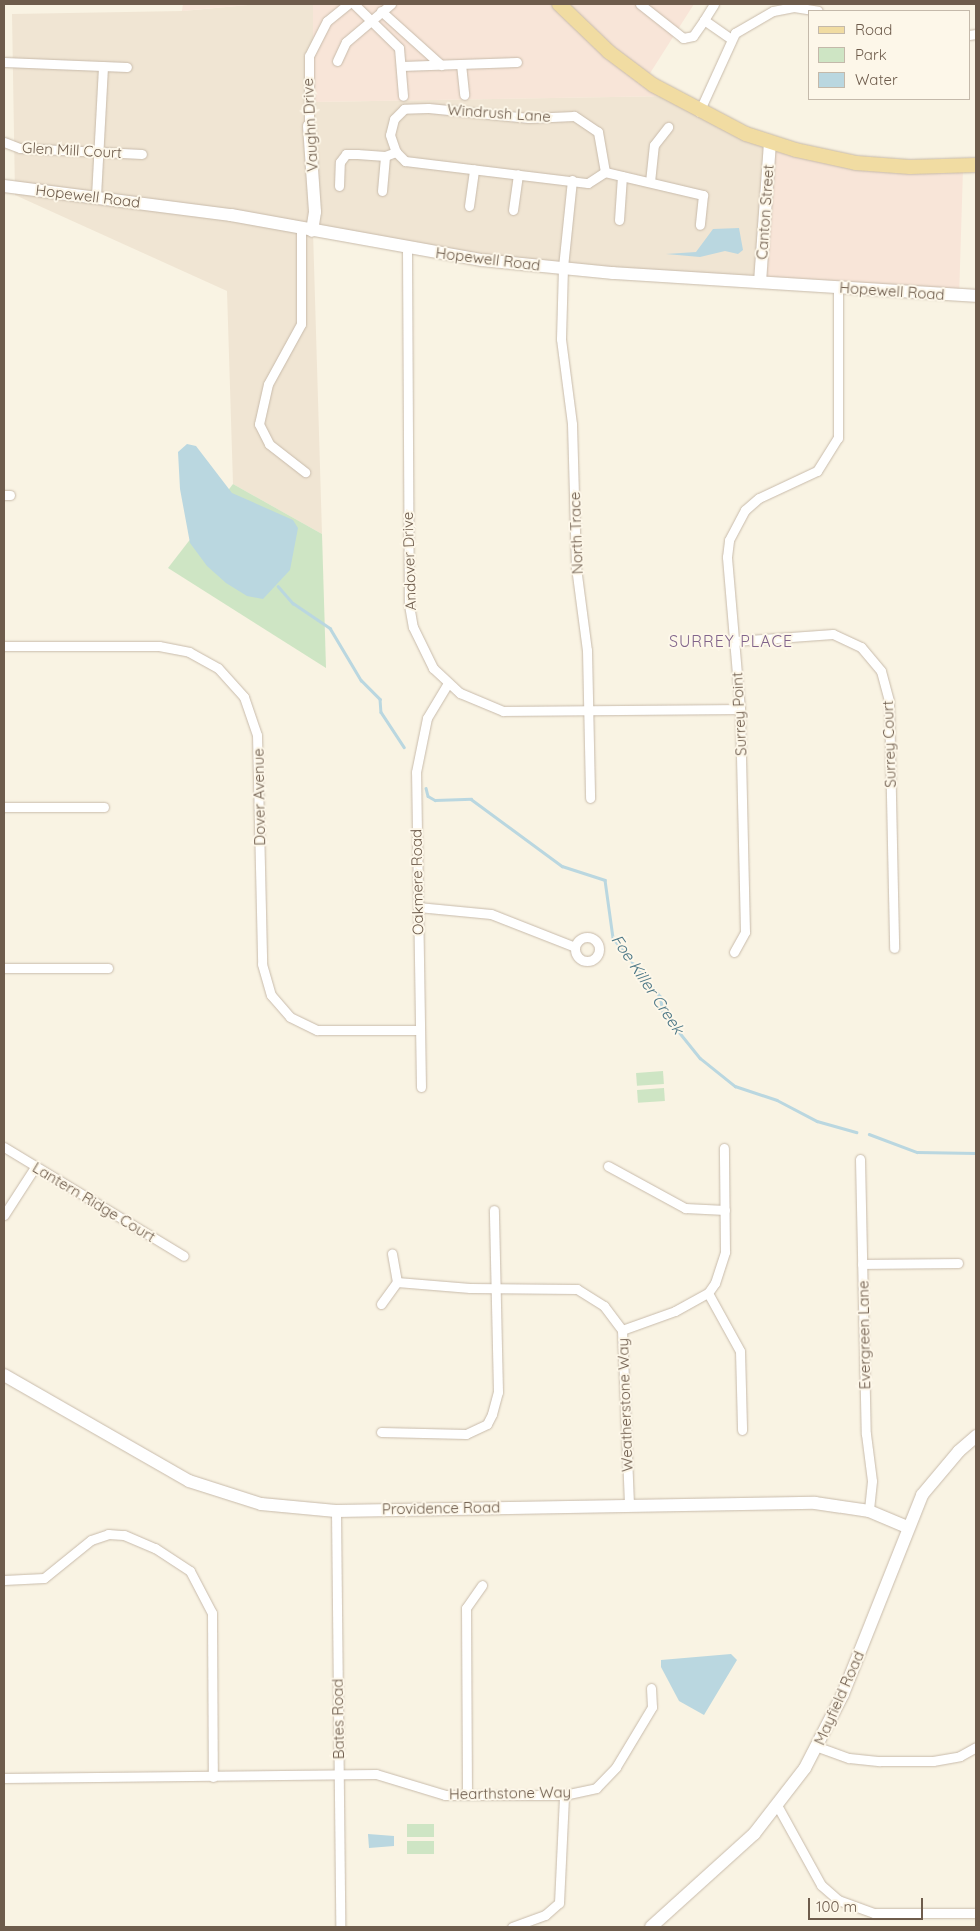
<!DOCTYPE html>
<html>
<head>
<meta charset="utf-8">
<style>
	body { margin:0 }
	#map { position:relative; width:980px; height:1931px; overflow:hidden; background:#f9f3e3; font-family:Quicksand,sans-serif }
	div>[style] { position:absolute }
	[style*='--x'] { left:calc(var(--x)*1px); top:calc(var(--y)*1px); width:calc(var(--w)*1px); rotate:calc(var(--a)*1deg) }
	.residential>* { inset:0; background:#f0e5d3 }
	.commercial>* { inset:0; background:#f8e5d8 }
	.green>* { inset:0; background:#cee5c4; transform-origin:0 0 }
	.water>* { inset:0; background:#bad7e0 }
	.stream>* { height:2.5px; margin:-1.25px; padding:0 1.25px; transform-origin:1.25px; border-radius:1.25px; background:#bad7e0 }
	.roads { filter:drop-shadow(0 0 1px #c8bbab) drop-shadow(0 0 1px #c8bbab) }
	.street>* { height:9px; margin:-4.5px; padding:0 4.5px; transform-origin:4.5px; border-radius:4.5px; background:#fff }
	.street>.ring { margin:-4.5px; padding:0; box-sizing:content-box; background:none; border:9px solid #fff; border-radius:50% }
	.secondary>* { height:12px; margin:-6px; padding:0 6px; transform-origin:6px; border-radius:6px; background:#fff }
	.primary>* { height:14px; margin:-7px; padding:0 7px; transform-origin:7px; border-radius:7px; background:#f1dca2 }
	span { translate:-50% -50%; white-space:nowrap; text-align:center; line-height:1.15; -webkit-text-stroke:4px #fdf7e9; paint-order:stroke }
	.street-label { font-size:15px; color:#6e5c4c }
	.neighbourhood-label { font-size:16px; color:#81648b; letter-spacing:1px }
	.water-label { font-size:16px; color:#4c7786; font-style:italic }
	.frame { position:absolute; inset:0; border:5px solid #6e5c4c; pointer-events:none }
	.legend { position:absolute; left:808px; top:10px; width:162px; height:90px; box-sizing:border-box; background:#fdf7e9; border:1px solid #c4b9aa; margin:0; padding:6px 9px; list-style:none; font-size:15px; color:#6e5c4c }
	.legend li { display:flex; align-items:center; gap:10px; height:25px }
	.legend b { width:25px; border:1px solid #c4b9aa }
	.scale { position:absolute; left:808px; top:1898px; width:115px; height:22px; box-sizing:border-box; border:2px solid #6e5c4c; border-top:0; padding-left:6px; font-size:15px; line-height:18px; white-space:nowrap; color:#6e5c4c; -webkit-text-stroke:4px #fdf7e9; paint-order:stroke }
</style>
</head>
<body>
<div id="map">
	<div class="residential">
		<div style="clip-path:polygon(258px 4px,313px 4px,313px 102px,672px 96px,773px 142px,764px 282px,448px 257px,313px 231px,322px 534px,233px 484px,227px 291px,15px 195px,12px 14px,183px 11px)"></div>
	</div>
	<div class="commercial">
		<div style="clip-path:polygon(183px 4px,258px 4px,182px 11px)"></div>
		<div style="clip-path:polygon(313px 4px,694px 4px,647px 78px,672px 96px,313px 102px)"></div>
		<div style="clip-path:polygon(773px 142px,823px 158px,963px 169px,959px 299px,764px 282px)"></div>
	</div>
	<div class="green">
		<div style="clip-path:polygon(233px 484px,322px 534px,326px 668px,168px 568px)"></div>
		<div style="left:663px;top:1071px;width:13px;height:27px;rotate:86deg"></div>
		<div style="left:664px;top:1088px;width:13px;height:27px;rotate:86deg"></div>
		<div style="left:407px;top:1824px;width:27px;height:13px"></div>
		<div style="left:407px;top:1841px;width:27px;height:13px"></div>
	</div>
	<div class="water">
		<div style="clip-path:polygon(739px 228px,743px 250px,738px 254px,725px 251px,700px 257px,666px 254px,696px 252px,713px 229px)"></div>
		<div style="clip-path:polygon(187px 444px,196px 446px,232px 493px,293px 520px,298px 528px,290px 570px,263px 599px,247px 596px,226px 583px,207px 566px,190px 543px,180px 489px,178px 452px)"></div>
		<div style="clip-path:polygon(731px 1654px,737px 1660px,704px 1715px,679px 1701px,661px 1667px,661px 1660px)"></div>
		<div style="clip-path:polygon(368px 1834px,394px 1836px,394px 1846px,369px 1848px)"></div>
	</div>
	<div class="stream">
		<div style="--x:278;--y:586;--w:23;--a:49"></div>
		<div style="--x:293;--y:603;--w:45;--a:34"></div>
		<div style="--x:330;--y:628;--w:61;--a:59.2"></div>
		<div style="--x:361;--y:680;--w:27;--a:45"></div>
		<div style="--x:380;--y:699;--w:13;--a:86"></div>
		<div style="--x:381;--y:712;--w:42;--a:56.7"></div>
		<div style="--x:426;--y:788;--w:8;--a:76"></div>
		<div style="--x:428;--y:796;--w:8;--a:30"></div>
		<div style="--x:435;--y:800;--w:36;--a:-2"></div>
		<div style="--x:471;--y:799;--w:113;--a:36.4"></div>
		<div style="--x:562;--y:866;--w:45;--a:18"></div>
		<div style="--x:605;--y:880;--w:59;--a:82.1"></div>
		<div style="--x:613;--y:938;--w:75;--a:51"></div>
		<div style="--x:660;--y:996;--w:16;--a:79"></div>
		<div style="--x:663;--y:1012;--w:59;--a:51.2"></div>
		<div style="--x:700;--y:1058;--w:45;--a:38.7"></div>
		<div style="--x:735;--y:1086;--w:44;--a:18.4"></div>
		<div style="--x:777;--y:1100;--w:45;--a:27.7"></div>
		<div style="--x:817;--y:1121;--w:41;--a:15.8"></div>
		<div style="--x:869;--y:1134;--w:51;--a:20.6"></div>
		<div style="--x:917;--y:1152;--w:59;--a:1"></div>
	</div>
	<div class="roads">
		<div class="street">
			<div style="--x:354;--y:4;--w:63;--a:44.4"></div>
			<div style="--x:399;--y:48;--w:48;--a:85.2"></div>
			<div style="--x:640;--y:4;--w:55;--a:38.3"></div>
			<div style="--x:683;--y:38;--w:10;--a:-11"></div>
			<div style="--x:693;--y:36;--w:19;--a:-55"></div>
			<div style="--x:714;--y:4;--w:19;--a:122"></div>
			<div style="--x:704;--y:20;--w:33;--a:35"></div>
			<div style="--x:381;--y:11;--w:81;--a:42"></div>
			<div style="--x:969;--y:35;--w:7;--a:-8"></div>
			<div style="--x:337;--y:61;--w:21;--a:-65"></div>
			<div style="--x:346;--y:42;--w:59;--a:-40.2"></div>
			<div style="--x:4;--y:62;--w:123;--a:2.3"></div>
			<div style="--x:461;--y:64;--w:31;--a:84"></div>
			<div style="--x:401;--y:66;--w:116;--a:-2"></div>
			<div style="--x:699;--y:112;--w:87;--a:-65.5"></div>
			<div style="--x:735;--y:33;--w:44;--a:-30.1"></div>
			<div style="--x:773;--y:11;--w:21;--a:-11"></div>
			<div style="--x:794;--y:7;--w:24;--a:9"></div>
			<div style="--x:309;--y:126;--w:70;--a:-90"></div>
			<div style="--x:309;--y:56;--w:39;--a:-63"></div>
			<div style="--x:327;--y:21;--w:27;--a:-39"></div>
			<div style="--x:4;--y:142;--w:17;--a:21"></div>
			<div style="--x:20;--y:148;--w:122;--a:2.8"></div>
			<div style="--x:605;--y:172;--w:101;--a:13.2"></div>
			<div style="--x:703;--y:195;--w:30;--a:96"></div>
			<div style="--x:572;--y:180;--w:87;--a:95.9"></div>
			<div style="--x:563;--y:267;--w:72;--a:91.6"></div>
			<div style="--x:561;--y:339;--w:86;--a:82.6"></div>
			<div style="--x:572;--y:424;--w:143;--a:88.4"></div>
			<div style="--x:576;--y:567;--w:84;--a:82.5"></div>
			<div style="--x:587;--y:650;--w:148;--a:88.8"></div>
			<div style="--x:650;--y:182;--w:37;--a:-84"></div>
			<div style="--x:654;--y:145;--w:23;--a:-52"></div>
			<div style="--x:339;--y:186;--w:24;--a:-88"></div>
			<div style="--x:340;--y:162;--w:10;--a:-53"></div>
			<div style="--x:346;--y:154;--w:11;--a:0"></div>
			<div style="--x:357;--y:154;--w:28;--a:4"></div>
			<div style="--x:385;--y:156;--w:12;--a:-20"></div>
			<div style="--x:396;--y:152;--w:13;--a:45"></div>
			<div style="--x:405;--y:161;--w:184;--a:6.9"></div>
			<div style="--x:588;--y:183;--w:20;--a:-33"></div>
			<div style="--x:605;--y:172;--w:41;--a:-99.9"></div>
			<div style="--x:598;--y:132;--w:29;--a:-146"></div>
			<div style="--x:574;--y:116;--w:45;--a:177.5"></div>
			<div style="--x:529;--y:118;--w:101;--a:-174.3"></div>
			<div style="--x:428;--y:108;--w:24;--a:178"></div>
			<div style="--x:404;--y:109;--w:14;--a:135"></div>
			<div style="--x:394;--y:119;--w:16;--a:104"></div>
			<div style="--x:390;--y:135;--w:18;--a:71"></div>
			<div style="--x:382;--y:191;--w:35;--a:-85"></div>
			<div style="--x:96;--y:196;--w:130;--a:-86.9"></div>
			<div style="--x:469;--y:206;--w:37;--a:-82"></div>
			<div style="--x:513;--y:210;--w:36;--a:-82"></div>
			<div style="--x:619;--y:220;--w:44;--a:-86.1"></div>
			<div style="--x:301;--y:228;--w:96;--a:90"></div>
			<div style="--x:301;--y:324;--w:68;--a:118.8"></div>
			<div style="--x:268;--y:384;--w:41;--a:102.7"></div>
			<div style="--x:259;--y:424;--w:22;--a:63"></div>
			<div style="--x:269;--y:444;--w:46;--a:37.9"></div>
			<div style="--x:407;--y:249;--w:356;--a:89.7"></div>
			<div style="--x:409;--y:605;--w:22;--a:80"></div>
			<div style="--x:413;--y:627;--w:46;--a:64"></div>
			<div style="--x:433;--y:668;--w:37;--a:43"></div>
			<div style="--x:460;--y:693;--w:47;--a:22.7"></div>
			<div style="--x:503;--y:711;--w:237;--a:-0.5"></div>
			<div style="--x:4;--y:495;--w:6;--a:0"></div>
			<div style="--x:735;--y:641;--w:98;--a:-4.1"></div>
			<div style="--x:833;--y:634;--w:31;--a:25"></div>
			<div style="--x:861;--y:647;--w:31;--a:50"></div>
			<div style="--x:881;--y:671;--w:31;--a:75"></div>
			<div style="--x:889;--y:701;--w:247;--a:88.8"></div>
			<div style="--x:4;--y:646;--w:155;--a:0"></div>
			<div style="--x:159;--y:646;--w:31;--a:11"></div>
			<div style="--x:189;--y:652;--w:33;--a:29"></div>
			<div style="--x:218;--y:668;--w:39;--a:48"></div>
			<div style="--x:244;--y:697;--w:40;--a:71.1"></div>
			<div style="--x:257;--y:735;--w:229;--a:88.7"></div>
			<div style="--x:262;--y:964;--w:32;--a:74"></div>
			<div style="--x:271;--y:995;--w:29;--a:49"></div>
			<div style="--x:290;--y:1017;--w:30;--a:26"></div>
			<div style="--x:317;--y:1030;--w:103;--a:0"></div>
			<div style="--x:4;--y:807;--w:100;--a:0"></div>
			<div style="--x:418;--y:907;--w:73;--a:5.5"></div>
			<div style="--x:491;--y:914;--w:90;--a:21.4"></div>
			<div class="ring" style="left:575px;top:937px;width:15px;height:15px"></div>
			<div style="--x:734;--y:952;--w:23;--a:-61"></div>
			<div style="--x:745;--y:932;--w:223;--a:-91.3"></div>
			<div style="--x:740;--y:709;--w:153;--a:-94.9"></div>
			<div style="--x:727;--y:557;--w:17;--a:-83"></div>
			<div style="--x:729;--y:540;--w:34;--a:-62"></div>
			<div style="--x:745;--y:510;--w:18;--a:-41"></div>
			<div style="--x:759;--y:498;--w:64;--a:-25"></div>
			<div style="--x:817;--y:471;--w:39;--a:-58"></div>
			<div style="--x:838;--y:438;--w:151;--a:-90"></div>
			<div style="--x:4;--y:968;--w:104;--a:0"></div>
			<div style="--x:421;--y:1087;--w:315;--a:-90.9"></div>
			<div style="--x:416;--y:772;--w:55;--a:-78.5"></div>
			<div style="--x:427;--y:718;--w:41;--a:-59"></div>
			<div style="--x:4;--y:1147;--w:210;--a:31.2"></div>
			<div style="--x:860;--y:1159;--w:275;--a:88.8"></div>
			<div style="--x:866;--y:1434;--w:47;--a:82.7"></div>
			<div style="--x:872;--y:1481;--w:30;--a:96"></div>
			<div style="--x:608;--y:1166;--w:88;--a:28.6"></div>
			<div style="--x:685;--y:1208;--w:40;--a:2.9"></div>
			<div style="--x:4;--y:1215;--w:57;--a:-57.1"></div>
			<div style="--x:862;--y:1264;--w:96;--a:-0.6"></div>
			<div style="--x:397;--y:1282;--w:73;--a:4.7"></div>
			<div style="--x:470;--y:1288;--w:107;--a:0.5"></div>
			<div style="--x:577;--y:1289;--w:32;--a:32"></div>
			<div style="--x:604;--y:1306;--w:30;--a:53"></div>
			<div style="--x:622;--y:1330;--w:175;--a:87.7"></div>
			<div style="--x:708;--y:1293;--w:66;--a:61.1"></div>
			<div style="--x:740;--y:1351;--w:79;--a:88.5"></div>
			<div style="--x:381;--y:1304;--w:27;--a:-54"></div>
			<div style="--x:397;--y:1282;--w:29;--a:-100"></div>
			<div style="--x:622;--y:1330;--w:56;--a:-19.7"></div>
			<div style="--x:675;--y:1311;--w:38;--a:-29"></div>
			<div style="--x:708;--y:1293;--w:12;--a:-55"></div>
			<div style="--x:715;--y:1283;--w:33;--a:-72"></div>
			<div style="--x:725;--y:1252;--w:104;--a:-90.6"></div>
			<div style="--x:381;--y:1432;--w:85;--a:1.3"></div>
			<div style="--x:466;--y:1434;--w:23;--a:-25"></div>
			<div style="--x:487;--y:1424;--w:11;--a:-63"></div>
			<div style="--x:492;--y:1414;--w:23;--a:-75"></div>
			<div style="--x:498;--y:1392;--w:182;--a:-91.3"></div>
			<div style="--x:336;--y:1511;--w:416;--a:89.4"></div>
			<div style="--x:4;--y:1580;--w:40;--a:-2.9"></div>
			<div style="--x:44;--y:1578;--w:60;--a:-39"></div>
			<div style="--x:91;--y:1540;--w:18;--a:-19"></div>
			<div style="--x:108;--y:1534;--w:16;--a:4"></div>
			<div style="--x:124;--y:1535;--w:34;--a:23"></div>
			<div style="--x:155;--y:1548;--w:42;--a:33.3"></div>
			<div style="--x:190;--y:1571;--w:47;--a:62.4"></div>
			<div style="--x:212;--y:1613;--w:164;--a:89.7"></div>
			<div style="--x:818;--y:1747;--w:33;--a:20"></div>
			<div style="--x:849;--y:1758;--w:31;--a:6"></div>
			<div style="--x:880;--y:1761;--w:53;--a:0"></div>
			<div style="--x:933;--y:1761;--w:27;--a:-10"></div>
			<div style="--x:960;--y:1756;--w:18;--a:-29"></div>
			<div style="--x:4;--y:1778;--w:372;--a:-0.6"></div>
			<div style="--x:376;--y:1774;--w:72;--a:16.9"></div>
			<div style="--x:445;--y:1795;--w:119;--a:0"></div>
			<div style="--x:564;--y:1795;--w:33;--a:-12"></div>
			<div style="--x:596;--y:1788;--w:29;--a:-46"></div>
			<div style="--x:616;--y:1767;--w:70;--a:-59"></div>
			<div style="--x:652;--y:1707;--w:19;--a:-93"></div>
			<div style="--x:467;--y:1795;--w:187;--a:-90.3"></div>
			<div style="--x:466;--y:1608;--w:28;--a:-55"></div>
			<div style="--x:778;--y:1807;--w:89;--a:61.1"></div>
			<div style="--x:821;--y:1885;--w:23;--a:41"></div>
			<div style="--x:838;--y:1900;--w:38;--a:20"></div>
			<div style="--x:874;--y:1913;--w:102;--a:0"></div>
			<div style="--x:512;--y:1927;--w:35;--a:-20"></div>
			<div style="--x:545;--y:1915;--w:18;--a:-41"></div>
			<div style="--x:559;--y:1903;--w:108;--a:-87.3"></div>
		</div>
		<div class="secondary">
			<div style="--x:309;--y:126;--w:86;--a:86"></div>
			<div style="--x:315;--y:212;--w:19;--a:99"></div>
			<div style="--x:4;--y:186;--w:229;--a:7.3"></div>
			<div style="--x:231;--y:215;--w:255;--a:10.2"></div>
			<div style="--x:482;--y:260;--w:132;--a:5.7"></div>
			<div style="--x:613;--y:273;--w:364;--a:3.6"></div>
			<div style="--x:760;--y:282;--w:139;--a:-85.9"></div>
			<div style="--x:4;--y:1375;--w:213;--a:29.8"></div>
			<div style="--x:189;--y:1481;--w:76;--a:17.7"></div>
			<div style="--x:261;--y:1504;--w:75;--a:5.3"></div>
			<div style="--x:336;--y:1511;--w:479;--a:-1"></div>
			<div style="--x:815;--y:1503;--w:55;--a:8.4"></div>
			<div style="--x:869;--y:1511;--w:41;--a:22.8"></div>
			<div style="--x:651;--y:1927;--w:139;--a:-42.1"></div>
			<div style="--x:754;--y:1834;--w:83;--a:-52.3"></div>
			<div style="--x:805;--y:1768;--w:83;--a:-62.8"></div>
			<div style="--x:843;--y:1694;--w:214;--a:-68.3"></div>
			<div style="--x:922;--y:1495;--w:57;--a:-49.9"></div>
			<div style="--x:959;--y:1451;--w:23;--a:-41"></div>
		</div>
		<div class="primary">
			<div style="--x:559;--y:4;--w:69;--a:43.8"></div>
			<div style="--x:609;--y:52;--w:55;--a:36.9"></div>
			<div style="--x:653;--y:85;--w:105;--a:27.8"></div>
			<div style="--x:746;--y:134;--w:52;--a:17.7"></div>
			<div style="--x:796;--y:150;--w:61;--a:12.2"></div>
			<div style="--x:856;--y:163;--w:54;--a:4.2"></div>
			<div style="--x:910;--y:167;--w:66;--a:-1.7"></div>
		</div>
	</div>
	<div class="street-label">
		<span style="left:499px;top:113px;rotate:4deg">Windrush Lane</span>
		<span style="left:310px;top:125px;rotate:-93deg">Vaughn Drive</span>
		<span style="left:72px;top:150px;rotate:3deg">Glen Mill Court</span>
		<span style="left:88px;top:196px;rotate:7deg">Hopewell Road</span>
		<span style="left:765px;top:212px;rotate:-86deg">Canton Street</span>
		<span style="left:488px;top:259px;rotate:7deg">Hopewell Road</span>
		<span style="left:892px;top:291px;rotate:4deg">Hopewell Road</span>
		<span style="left:576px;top:533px;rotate:-92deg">North Trace</span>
		<span style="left:409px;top:561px;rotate:-92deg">Andover Drive</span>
		<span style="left:739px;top:714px;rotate:-93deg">Surrey Point</span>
		<span style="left:889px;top:744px;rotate:-92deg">Surrey Court</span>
		<span style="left:259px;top:797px;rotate:-91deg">Dover Avenue</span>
		<span style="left:417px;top:882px;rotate:-91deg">Oakmere Road</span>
		<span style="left:94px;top:1202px;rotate:31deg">Lantern Ridge Court</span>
		<span style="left:864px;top:1335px;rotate:-91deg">Evergreen Lane</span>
		<span style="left:625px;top:1405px;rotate:-92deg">Weatherstone Way</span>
		<span style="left:441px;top:1508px;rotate:-1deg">Providence Road</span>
		<span style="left:839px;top:1698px;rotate:-66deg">Mayfield Road</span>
		<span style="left:338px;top:1719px;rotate:-91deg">Bates Road</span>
		<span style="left:510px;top:1793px;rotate:-1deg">Hearthstone Way</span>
	</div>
	<div class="neighbourhood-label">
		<span style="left:731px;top:641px">SURREY PLACE</span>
	</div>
	<div class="water-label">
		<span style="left:648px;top:984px;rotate:56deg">Foe Killer Creek</span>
	</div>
	<div class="frame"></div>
	<ul class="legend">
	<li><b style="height:6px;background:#f1dca2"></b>Road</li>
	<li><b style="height:14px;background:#cee5c4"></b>Park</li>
	<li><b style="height:14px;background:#bad7e0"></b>Water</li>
	</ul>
	<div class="scale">100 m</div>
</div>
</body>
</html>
